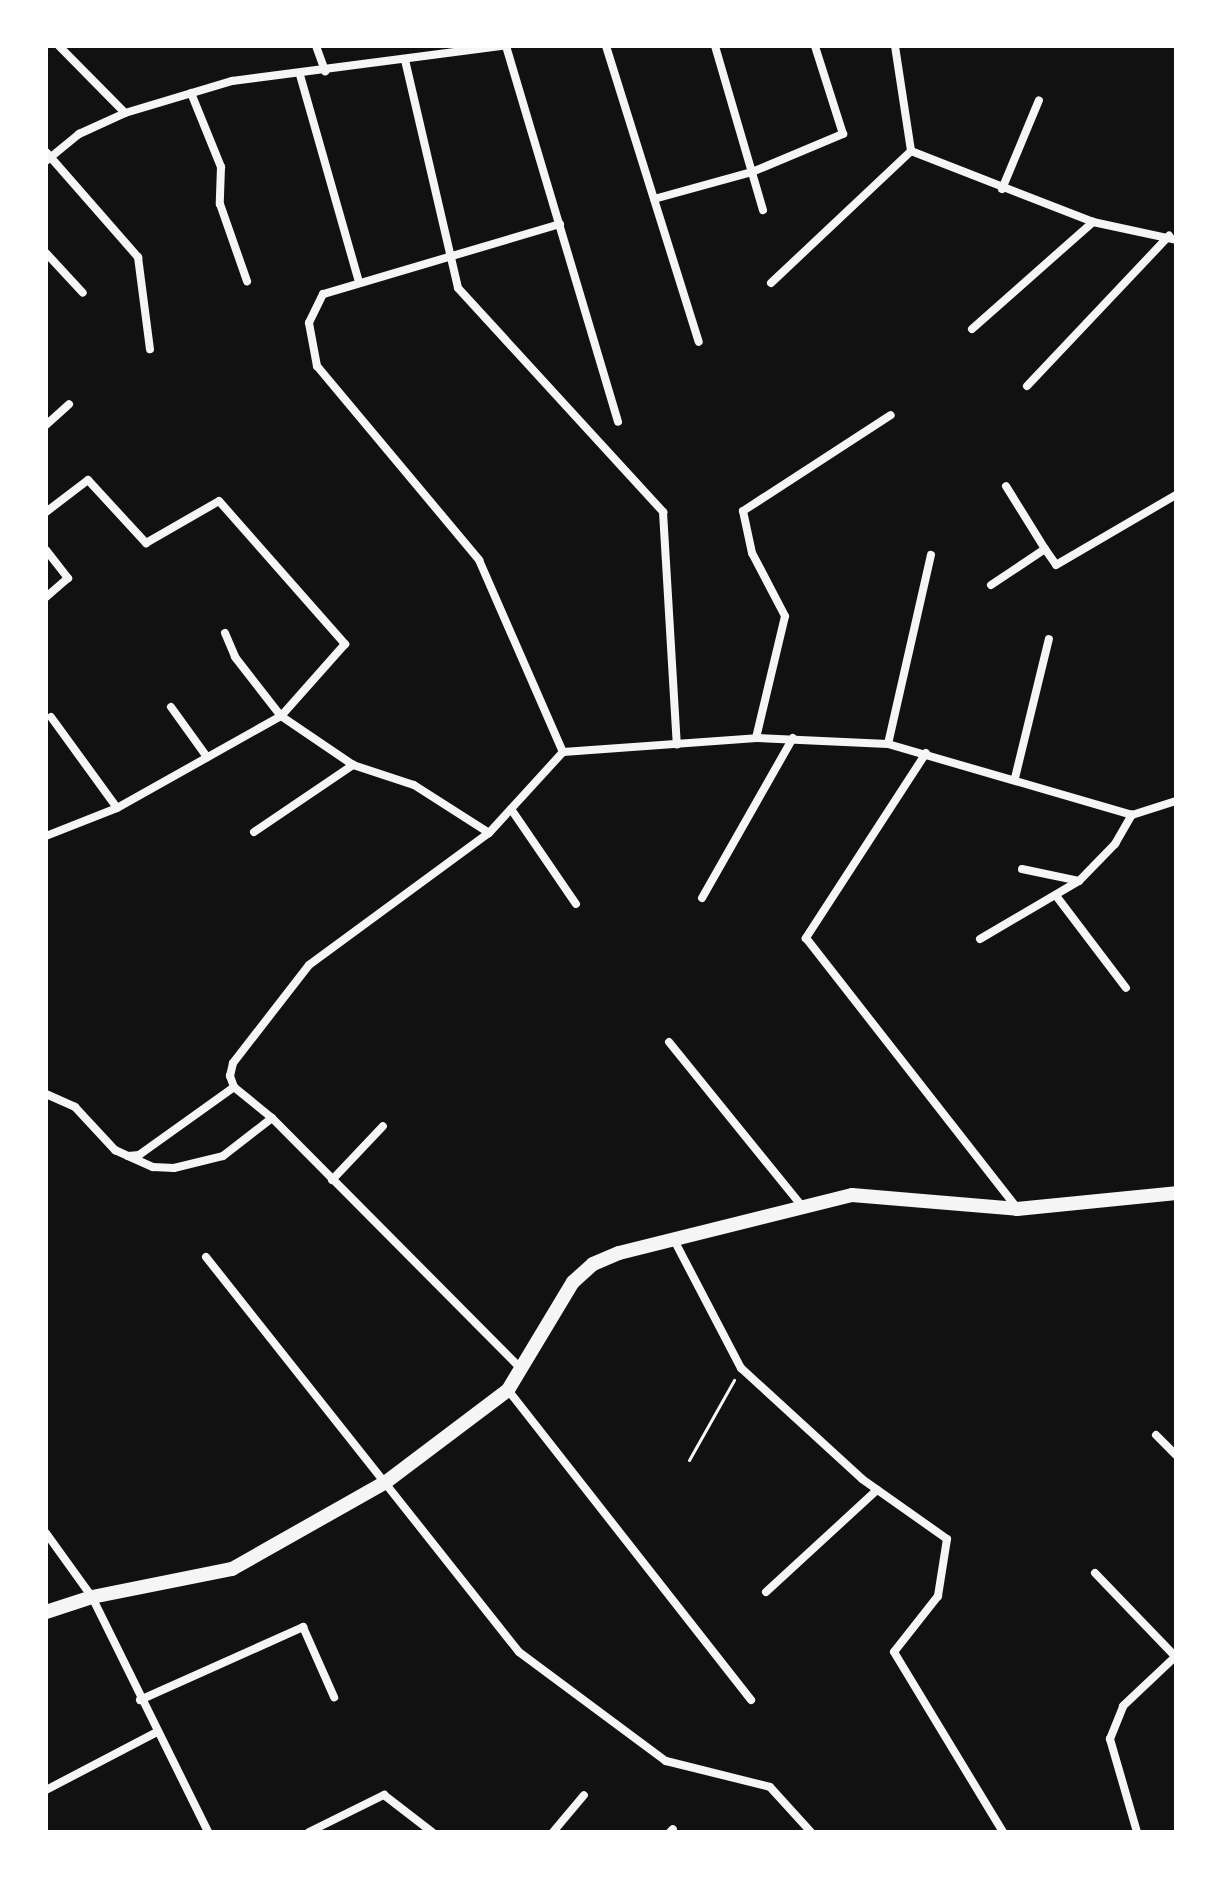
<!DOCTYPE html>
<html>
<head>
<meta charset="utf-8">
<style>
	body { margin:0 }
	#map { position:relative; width:1222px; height:1878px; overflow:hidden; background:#111; font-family:Lato,sans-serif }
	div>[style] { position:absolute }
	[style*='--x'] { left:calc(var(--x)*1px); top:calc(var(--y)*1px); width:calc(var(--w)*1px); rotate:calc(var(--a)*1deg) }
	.path>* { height:3px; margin:-1.5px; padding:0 1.5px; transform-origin:1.5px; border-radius:1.5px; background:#f5f5f5 }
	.minor>* { height:8px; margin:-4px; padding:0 4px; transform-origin:4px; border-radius:4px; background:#f5f5f5 }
	.tertiary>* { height:14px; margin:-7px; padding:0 7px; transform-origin:7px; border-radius:7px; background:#f5f5f5 }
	span { translate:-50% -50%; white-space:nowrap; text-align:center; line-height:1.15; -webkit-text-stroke:6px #fff; paint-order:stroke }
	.frame { position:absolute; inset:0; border:48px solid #fff; pointer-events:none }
</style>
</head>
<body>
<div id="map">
	<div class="path">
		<div style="--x:689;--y:1460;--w:92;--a:-60.6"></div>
	</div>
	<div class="minor">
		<div style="--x:59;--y:46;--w:94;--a:45.4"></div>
		<div style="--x:316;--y:46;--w:27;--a:70"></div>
		<div style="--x:506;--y:46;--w:392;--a:73.4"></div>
		<div style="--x:606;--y:46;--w:310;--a:72.6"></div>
		<div style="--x:715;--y:46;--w:171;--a:73.7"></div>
		<div style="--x:895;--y:46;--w:106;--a:81.3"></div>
		<div style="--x:405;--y:60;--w:234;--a:76.9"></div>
		<div style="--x:458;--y:288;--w:304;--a:47.5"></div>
		<div style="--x:663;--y:512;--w:233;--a:86.6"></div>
		<div style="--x:300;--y:75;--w:215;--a:74.1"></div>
		<div style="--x:191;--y:93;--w:80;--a:67.9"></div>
		<div style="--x:221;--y:167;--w:37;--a:92"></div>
		<div style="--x:220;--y:204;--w:82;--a:70.7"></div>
		<div style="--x:911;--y:151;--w:195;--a:21.3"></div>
		<div style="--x:1093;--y:222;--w:85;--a:12.2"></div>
		<div style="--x:46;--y:152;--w:140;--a:48.8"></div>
		<div style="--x:138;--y:257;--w:93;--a:82.6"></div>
		<div style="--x:46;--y:161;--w:43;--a:-39.3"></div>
		<div style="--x:79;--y:134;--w:51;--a:-24.5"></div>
		<div style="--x:125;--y:113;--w:112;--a:-16.7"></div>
		<div style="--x:232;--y:81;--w:273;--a:-7.4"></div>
		<div style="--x:1002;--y:189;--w:96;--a:-67.4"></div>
		<div style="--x:654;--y:199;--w:102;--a:-15.4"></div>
		<div style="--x:752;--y:172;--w:99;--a:-22.7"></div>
		<div style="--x:843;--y:134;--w:92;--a:-107.7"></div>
		<div style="--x:560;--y:224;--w:247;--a:163.5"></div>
		<div style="--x:323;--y:294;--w:32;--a:116"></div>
		<div style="--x:309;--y:323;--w:44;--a:79.5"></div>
		<div style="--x:317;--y:366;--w:253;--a:50.1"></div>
		<div style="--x:479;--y:560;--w:210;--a:66.4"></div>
		<div style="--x:46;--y:253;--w:54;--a:47.2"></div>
		<div style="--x:771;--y:283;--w:192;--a:-43.3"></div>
		<div style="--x:972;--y:329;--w:162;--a:-41.5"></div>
		<div style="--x:1027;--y:386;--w:207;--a:-46.6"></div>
		<div style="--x:46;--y:425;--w:31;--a:-42"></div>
		<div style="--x:46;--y:512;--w:53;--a:-37.3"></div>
		<div style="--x:88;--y:480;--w:86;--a:47.4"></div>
		<div style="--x:146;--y:543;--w:84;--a:-29.9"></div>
		<div style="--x:219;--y:501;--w:191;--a:48.6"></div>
		<div style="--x:345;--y:644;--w:96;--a:131.6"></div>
		<div style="--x:281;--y:716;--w:188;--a:150.7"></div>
		<div style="--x:117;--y:808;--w:76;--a:158.5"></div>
		<div style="--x:1045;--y:549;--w:19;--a:55"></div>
		<div style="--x:1056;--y:565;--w:139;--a:-30.3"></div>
		<div style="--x:46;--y:550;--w:36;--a:52"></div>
		<div style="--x:68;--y:578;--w:29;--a:139"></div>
		<div style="--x:991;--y:585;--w:65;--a:-33.7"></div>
		<div style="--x:1045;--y:549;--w:74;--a:-121.8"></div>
		<div style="--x:225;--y:633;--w:26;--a:67"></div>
		<div style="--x:235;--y:657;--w:75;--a:52.1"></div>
		<div style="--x:281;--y:716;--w:87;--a:34.2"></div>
		<div style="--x:353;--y:765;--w:64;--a:18.2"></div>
		<div style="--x:414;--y:785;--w:89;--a:32.6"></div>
		<div style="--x:171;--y:707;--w:62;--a:54.2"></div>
		<div style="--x:51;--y:717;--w:112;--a:54"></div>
		<div style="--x:756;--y:738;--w:125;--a:-76.6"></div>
		<div style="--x:785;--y:616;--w:71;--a:-117.6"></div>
		<div style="--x:752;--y:553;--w:43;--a:-102.1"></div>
		<div style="--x:743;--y:511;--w:176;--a:-33"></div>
		<div style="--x:888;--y:744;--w:194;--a:-77.2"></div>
		<div style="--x:563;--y:752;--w:194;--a:-4.1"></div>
		<div style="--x:756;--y:738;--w:132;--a:2.6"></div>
		<div style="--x:888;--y:744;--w:254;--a:16.2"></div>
		<div style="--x:1132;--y:815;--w:46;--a:-17.7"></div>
		<div style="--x:926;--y:753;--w:221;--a:123"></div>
		<div style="--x:806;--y:938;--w:343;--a:52"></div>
		<div style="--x:1015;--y:778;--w:143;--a:-76.3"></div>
		<div style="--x:511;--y:809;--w:115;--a:55.6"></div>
		<div style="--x:254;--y:832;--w:120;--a:-34.1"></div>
		<div style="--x:1022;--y:869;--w:58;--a:11.9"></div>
		<div style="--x:1057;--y:897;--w:114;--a:52.8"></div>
		<div style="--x:702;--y:898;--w:184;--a:-60.4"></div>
		<div style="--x:980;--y:939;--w:115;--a:-30.4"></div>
		<div style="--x:1079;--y:881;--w:52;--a:-45.8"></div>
		<div style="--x:1115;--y:844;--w:34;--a:-60"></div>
		<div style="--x:669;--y:1042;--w:215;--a:51"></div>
		<div style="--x:46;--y:1094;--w:32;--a:24"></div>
		<div style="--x:75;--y:1107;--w:59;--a:47.1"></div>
		<div style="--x:115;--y:1150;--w:14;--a:25"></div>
		<div style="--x:128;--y:1156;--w:11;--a:-5"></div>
		<div style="--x:139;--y:1155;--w:117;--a:-35.6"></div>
		<div style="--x:272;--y:1118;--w:49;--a:-140.8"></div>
		<div style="--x:234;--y:1087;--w:12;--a:-110"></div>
		<div style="--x:230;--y:1076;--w:13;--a:-77"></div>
		<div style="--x:233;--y:1063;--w:124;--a:-52.2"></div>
		<div style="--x:309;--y:965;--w:223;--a:-36.3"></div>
		<div style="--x:489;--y:833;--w:110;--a:-47.6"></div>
		<div style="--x:128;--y:1156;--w:27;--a:24"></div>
		<div style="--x:153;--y:1167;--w:21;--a:3"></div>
		<div style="--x:174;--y:1168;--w:50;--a:-13.8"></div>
		<div style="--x:223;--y:1156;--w:62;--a:-37.8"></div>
		<div style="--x:272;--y:1118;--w:355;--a:45.2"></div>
		<div style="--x:332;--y:1180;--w:74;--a:-46.6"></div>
		<div style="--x:673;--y:1238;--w:147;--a:62.4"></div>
		<div style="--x:741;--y:1368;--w:164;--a:42.5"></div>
		<div style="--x:862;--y:1479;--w:104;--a:35.2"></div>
		<div style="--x:947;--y:1539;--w:58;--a:99"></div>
		<div style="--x:938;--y:1596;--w:71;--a:128.2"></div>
		<div style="--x:894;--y:1652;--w:210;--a:58.8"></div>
		<div style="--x:206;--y:1257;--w:504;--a:51.61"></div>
		<div style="--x:519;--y:1652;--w:183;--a:36.6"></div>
		<div style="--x:666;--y:1761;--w:107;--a:14"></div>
		<div style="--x:770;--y:1787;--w:61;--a:47.7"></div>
		<div style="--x:508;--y:1390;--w:394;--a:51.9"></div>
		<div style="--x:1156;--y:1435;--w:28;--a:45"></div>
		<div style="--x:46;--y:1533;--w:79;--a:54.3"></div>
		<div style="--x:92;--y:1597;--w:262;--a:63.7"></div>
		<div style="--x:1095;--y:1573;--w:115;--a:46.1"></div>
		<div style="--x:766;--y:1592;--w:151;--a:-42.6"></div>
		<div style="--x:140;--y:1700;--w:179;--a:-24.1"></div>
		<div style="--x:303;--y:1627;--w:77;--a:66.1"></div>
		<div style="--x:46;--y:1790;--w:125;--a:-27.6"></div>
		<div style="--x:309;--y:1832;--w:84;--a:-26.3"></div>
		<div style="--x:384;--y:1795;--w:61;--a:37.6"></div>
		<div style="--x:553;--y:1832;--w:48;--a:-50"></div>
		<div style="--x:670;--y:1832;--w:4;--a:-45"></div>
		<div style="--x:1137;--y:1832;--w:97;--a:-106.2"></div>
		<div style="--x:1110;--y:1739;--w:35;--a:-68"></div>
		<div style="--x:1123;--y:1706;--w:73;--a:-43.3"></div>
	</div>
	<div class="tertiary">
		<div style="--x:46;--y:1612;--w:48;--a:-18.1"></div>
		<div style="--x:92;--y:1597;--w:143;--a:-11.3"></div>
		<div style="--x:232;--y:1569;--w:177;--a:-29.5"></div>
		<div style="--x:386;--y:1482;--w:153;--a:-37"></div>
		<div style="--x:508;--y:1390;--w:126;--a:-59"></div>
		<div style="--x:573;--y:1282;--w:27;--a:-42"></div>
		<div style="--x:593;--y:1264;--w:28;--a:-23"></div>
		<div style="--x:619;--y:1253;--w:240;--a:-14"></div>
		<div style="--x:852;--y:1195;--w:166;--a:4.8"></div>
		<div style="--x:1017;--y:1209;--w:160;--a:-5.7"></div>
	</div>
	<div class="frame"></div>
</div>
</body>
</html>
